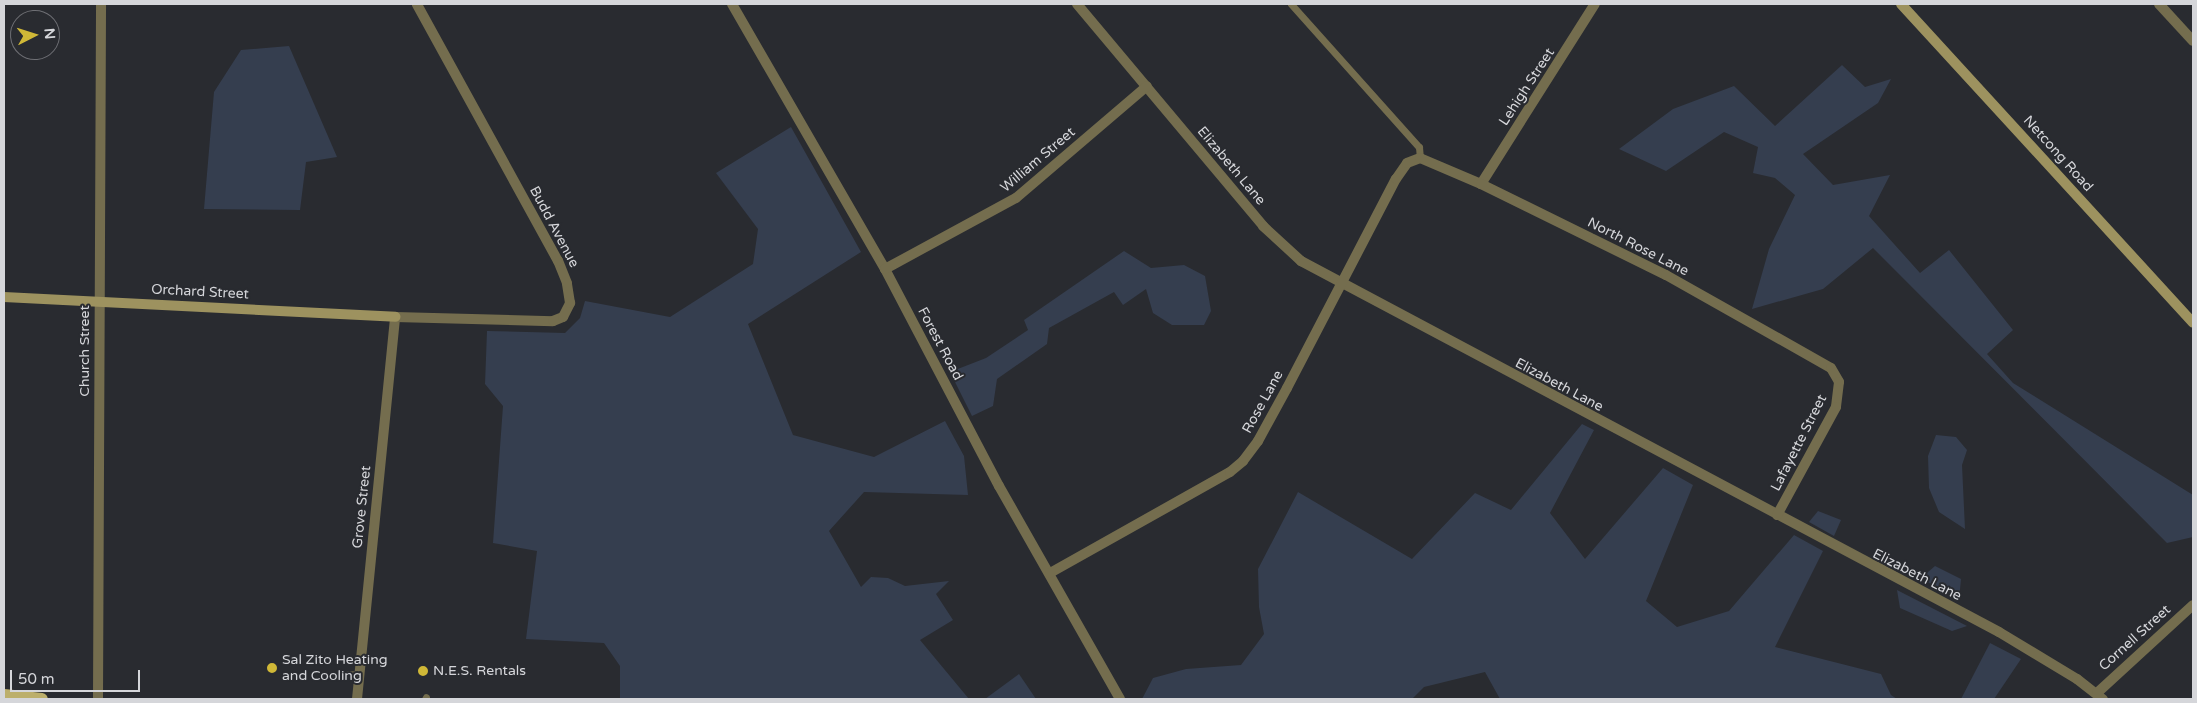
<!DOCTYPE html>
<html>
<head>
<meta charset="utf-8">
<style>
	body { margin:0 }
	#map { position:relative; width:2197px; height:703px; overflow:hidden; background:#292b30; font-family:"Varela Round",sans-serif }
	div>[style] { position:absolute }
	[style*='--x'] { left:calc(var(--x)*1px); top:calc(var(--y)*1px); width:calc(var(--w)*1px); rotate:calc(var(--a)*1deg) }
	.green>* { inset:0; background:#353e4f }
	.lane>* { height:7px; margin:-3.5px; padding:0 3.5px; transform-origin:3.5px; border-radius:3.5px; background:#746d4e }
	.street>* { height:10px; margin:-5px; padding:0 5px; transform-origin:5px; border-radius:5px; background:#746d4e }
	.secondary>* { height:10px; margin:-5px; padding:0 5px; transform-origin:5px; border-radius:5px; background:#9d925f }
	.primary>* { height:12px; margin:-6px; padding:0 6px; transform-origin:6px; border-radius:6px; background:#bcaf6c }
	.dots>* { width:14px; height:14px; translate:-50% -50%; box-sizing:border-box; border:2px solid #292b30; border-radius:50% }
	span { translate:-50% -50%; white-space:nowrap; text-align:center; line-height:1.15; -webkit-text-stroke:4px #292b30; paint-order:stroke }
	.street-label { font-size:14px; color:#d5d6da }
	.poi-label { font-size:14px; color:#d5d6da }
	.left { translate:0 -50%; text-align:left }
	.frame { position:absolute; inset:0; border:5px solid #d5d6da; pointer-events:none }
	.north { position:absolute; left:10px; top:10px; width:50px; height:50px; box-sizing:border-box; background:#292b30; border:1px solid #6e6f74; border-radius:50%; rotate:85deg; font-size:14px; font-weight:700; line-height:20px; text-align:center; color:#d5d6da }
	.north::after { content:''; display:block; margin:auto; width:18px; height:22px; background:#d0b837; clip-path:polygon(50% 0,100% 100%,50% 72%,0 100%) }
	.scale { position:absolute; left:10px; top:670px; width:130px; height:22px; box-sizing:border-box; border:2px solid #d5d6da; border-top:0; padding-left:6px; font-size:15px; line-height:18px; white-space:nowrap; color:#d5d6da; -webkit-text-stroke:4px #292b30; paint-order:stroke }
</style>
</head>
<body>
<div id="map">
	<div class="green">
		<div style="clip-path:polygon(289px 46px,337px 157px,306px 162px,300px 210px,204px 209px,214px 92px,241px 50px)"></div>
		<div style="clip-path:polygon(1842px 65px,1865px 87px,1891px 79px,1878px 103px,1803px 154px,1833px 185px,1890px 175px,1869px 216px,1920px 273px,1949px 250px,2013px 330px,1987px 354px,2013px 383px,2193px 495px,2193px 537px,2167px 543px,1873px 248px,1823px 289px,1752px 309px,1769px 249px,1795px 195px,1775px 178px,1753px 173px,1758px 147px,1724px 132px,1666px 171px,1619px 149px,1673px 109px,1734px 86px,1775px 126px)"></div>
		<div style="clip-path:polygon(791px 127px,861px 252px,748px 324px,793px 435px,874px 457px,945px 421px,964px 456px,968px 495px,864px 492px,829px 531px,861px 587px,871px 577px,888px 578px,905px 586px,949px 581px,936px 594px,953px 620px,920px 640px,969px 699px,620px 699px,620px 666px,604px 643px,526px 639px,537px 551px,493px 543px,503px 406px,485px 384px,487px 331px,565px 333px,580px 318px,585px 301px,670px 317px,753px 264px,758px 229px,716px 173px)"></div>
		<div style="clip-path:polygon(1124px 251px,1151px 268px,1184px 265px,1205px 276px,1211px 311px,1204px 325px,1172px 325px,1153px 313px,1146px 289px,1123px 305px,1114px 292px,1049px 328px,1047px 344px,997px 379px,993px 406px,972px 416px,950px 372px,986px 358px,1028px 330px,1024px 320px)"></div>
		<div style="clip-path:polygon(1582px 424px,1594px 430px,1550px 513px,1585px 559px,1663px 468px,1693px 485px,1646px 601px,1677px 627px,1729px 611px,1794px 535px,1823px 551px,1775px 647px,1881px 674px,1891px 695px,1897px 699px,1500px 699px,1485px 672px,1424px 687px,1412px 699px,1142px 699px,1153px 678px,1186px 669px,1241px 665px,1264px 634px,1259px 607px,1258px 569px,1298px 492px,1412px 559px,1475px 493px,1511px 510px)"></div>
		<div style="clip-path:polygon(1936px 435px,1956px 437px,1967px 450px,1962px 465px,1965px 529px,1939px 512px,1929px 488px,1928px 456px)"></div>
		<div style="clip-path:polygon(1818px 511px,1841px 520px,1834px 536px,1809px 522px)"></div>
		<div style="clip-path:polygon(1935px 566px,1961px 579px,1959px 600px,1921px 578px)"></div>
		<div style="clip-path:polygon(1897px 590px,1967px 626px,1952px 631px,1900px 608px)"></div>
		<div style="clip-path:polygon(1990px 643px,2021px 659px,1994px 699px,1961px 699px)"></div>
		<div style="clip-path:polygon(1019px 674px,1036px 699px,985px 699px)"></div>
	</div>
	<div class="lane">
		<div style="--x:1291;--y:4;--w:192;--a:48.2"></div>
		<div style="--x:1419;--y:147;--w:11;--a:85"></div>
		<div style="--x:348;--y:674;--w:11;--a:5"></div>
		<div style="--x:425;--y:699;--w:2;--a:-63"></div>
	</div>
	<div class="street">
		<div style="--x:732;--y:4;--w:306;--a:60"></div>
		<div style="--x:885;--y:269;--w:245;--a:62.3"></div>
		<div style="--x:999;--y:486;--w:245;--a:60.4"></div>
		<div style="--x:1077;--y:4;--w:290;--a:50"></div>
		<div style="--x:1263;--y:226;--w:52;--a:42.6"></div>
		<div style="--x:1301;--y:261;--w:790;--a:27.99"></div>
		<div style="--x:1999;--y:632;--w:91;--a:31.1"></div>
		<div style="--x:2077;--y:679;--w:33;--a:38"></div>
		<div style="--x:2159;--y:4;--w:50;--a:47.4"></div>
		<div style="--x:1481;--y:184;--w:213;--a:-57.7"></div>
		<div style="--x:885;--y:269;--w:149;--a:-28.5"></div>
		<div style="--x:1016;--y:198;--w:172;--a:-40.5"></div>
		<div style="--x:1050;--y:573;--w:206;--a:-29.3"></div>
		<div style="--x:1230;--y:472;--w:17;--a:-40"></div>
		<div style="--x:1243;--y:461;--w:25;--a:-53"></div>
		<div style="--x:1258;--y:441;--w:60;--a:-61.3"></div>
		<div style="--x:1287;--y:388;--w:236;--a:-62.5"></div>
		<div style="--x:1396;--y:179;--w:19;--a:-55"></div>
		<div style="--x:1407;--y:163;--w:14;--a:-21"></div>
		<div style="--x:1420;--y:158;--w:66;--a:23.1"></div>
		<div style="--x:1481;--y:184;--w:206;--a:26.2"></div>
		<div style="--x:1666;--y:275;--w:189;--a:29.4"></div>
		<div style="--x:1831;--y:368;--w:16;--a:60"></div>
		<div style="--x:1839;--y:382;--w:25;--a:97"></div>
		<div style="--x:1836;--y:407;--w:123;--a:118.6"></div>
		<div style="--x:2097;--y:693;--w:130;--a:-42.5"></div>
		<div style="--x:98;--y:699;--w:695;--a:-89.75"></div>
		<div style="--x:357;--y:699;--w:384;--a:-84.3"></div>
		<div style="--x:395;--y:317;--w:158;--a:1.5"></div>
		<div style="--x:553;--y:321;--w:11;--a:-22"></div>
		<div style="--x:563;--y:317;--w:16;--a:-63"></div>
		<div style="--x:570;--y:303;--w:20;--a:-99"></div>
		<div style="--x:567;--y:283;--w:24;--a:-112"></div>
		<div style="--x:558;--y:261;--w:293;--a:-118.8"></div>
	</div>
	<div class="secondary">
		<div style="--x:1901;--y:4;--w:432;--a:47.5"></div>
		<div style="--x:4;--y:297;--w:392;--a:2.9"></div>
	</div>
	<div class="primary">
		<div style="--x:4;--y:695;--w:38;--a:6"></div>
	</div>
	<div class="dots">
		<div style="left:272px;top:668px;background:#d0b837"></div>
		<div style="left:423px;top:671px;background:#d0b837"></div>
	</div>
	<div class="street-label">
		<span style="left:1527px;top:87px;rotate:-57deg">Lehigh Street</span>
		<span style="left:2058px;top:154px;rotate:48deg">Netcong Road</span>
		<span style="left:1038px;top:160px;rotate:-40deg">William Street</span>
		<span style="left:1231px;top:166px;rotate:50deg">Elizabeth Lane</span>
		<span style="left:554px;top:227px;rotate:62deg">Budd Avenue</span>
		<span style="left:1638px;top:247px;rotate:27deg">North Rose Lane</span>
		<span style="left:200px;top:292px;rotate:3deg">Orchard Street</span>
		<span style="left:940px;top:344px;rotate:62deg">Forest Road</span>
		<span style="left:85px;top:351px;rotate:-90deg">Church Street</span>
		<span style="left:1559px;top:385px;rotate:28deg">Elizabeth Lane</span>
		<span style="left:1263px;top:402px;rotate:-61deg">Rose Lane</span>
		<span style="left:1799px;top:443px;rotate:-63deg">Lafayette Street</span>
		<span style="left:362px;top:507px;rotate:-84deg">Grove Street</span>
		<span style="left:1917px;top:575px;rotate:27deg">Elizabeth Lane</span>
		<span style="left:2135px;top:638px;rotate:-42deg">Cornell Street</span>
	</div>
	<div class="poi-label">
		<span class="left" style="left:282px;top:668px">Sal Zito Heating<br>and Cooling</span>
		<span class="left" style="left:433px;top:671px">N.E.S. Rentals</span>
	</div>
	<div class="frame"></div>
	<div class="north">N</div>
	<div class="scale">50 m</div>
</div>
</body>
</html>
